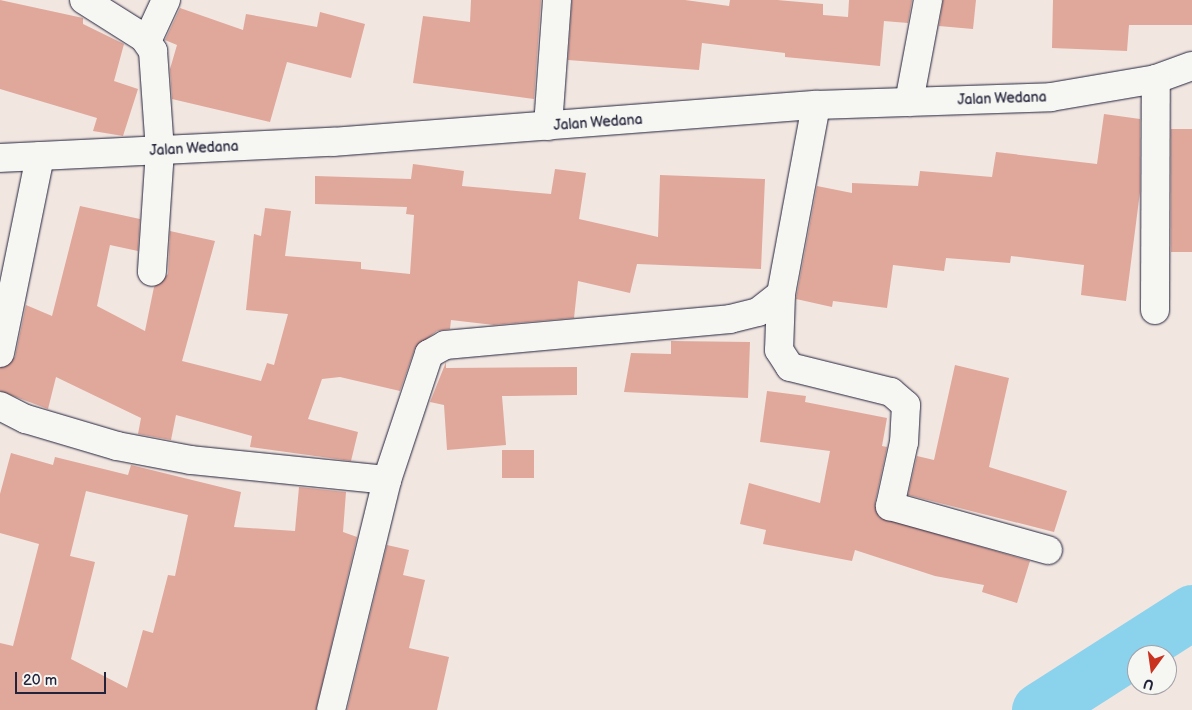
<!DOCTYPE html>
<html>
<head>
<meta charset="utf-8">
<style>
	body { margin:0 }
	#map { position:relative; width:1192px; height:710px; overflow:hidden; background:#f2e6e1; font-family:"Balsamiq Sans",sans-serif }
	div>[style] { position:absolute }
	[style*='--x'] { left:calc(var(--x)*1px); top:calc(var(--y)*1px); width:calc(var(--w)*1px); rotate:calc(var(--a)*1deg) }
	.river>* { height:55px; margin:-27.5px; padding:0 27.5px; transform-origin:27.5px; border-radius:27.5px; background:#8bd2ed }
	.building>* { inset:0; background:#e0a79b; transform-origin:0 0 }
	.roads { filter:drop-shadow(0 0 1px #22223b) drop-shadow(0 0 1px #22223b) }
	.minor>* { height:28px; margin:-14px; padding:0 14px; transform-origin:14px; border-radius:14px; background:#f6f6f2 }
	span { translate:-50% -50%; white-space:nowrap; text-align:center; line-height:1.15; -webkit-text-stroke:4.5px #f6f6f2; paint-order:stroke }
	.street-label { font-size:14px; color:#22223b }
	.north { position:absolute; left:1127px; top:645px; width:50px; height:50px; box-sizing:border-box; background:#f6f6f2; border:1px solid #a1a1a9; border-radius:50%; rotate:194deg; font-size:14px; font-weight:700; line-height:20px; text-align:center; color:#22223b }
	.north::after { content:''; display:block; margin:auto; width:18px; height:22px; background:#c8321e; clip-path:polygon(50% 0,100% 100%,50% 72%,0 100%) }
	.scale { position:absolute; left:15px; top:672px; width:91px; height:22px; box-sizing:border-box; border:2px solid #22223b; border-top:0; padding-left:6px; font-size:15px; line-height:18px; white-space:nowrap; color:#22223b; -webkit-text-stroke:4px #f6f6f2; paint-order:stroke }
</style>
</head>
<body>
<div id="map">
	<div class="river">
		<div style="--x:1039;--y:710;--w:182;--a:-32.6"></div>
	</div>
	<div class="building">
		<div style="clip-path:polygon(0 0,83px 18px,83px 24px,124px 44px,114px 81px,138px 89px,123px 136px,93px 131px,97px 118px,0 89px)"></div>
		<div style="clip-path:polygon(471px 0,541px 0,534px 99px,413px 83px,423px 16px,470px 22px)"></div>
		<div style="clip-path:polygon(572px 0,685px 0,729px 6px,730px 0,777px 0,823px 4px,823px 15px,848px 17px,849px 0,912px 0,908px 23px,884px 21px,880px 66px,785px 57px,785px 53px,702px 43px,699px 70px,568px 60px)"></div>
		<div style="clip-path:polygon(943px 0,976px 0,973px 29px,939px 26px)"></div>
		<div style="clip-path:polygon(1053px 0,1192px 0,1192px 25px,1129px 25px,1127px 51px,1052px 48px)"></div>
		<div style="clip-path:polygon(180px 8px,243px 30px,246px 14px,317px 27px,320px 12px,365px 24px,351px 78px,287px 62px,270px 122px,172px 99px,170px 69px,177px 45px,165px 40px)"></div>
		<div style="clip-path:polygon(1104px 114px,1140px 119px,1140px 192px,1126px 301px,1081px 295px,1084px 265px,1011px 256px,1010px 263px,946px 258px,944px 271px,893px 265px,887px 308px,833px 301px,832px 307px,796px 299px,817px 186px,852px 193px,852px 183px,918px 186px,920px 171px,992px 177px,996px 152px,1097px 164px)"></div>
		<div style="left:1192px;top:129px;width:123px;height:21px;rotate:90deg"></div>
		<div style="clip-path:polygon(413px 164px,464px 171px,462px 186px,551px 194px,555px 169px,586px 173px,579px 219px,658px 237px,660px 175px,765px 179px,761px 269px,637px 264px,630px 293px,578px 281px,574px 318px,494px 325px,451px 320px,450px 329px,437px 331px,415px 348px,400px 391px,340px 377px,322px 379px,308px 419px,358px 432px,351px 461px,250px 447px,252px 436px,176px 415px,171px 440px,138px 434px,141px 418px,56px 377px,48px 409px,0 391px,0 368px,15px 357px,26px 305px,52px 316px,80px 206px,140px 219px,138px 251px,110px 245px,97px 306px,145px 331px,154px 287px,168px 274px,170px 231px,215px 241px,182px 361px,261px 381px,267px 363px,274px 365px,288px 314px,246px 310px,254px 234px,261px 236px,265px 208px,291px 211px,285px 256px,361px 262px,361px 269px,410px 274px,414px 215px,406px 214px,407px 207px,315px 204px,315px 176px,411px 179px)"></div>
		<div style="clip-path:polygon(671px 341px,750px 342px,748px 398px,624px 392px,631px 353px,671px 354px)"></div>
		<div style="clip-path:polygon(446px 362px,446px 368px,577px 367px,577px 395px,502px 396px,506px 445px,447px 450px,444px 405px,430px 402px)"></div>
		<div style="clip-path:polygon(955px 365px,1009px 378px,989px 467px,1067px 491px,1054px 532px,908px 495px,917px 456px,934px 460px)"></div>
		<div style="clip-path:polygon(767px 391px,806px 396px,805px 402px,887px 418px,882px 446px,887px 447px,875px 503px,879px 517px,1030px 561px,1017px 603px,982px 592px,984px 585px,935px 576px,855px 550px,852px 561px,763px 544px,766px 530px,740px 524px,749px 483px,820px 503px,830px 451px,760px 442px)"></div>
		<div style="left:502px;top:450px;width:32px;height:28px"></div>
		<div style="clip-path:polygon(evenodd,11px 453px,53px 465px,55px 457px,128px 475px,131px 465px,241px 492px,234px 527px,295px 531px,299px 487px,346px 492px,343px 532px,357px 537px,316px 710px,0 710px,0 643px,13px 646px,39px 544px,0 533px,0 494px,11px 453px,86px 491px,188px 515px,175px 576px,168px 575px,153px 633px,143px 630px,127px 688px,71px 659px,95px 562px,70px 556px,86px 491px)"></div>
		<div style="clip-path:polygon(387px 545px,409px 550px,403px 575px,425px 580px,409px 648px,449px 657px,437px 710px,347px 710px)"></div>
	</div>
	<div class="roads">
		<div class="minor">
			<div style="--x:84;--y:0;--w:71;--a:32.3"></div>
			<div style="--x:144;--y:38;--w:16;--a:55"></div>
			<div style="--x:153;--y:51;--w:99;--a:86"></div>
			<div style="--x:160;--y:150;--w:122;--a:93.8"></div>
			<div style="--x:147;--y:41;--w:45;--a:-65.1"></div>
			<div style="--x:909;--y:102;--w:104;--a:-79.4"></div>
			<div style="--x:548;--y:126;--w:126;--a:-85.9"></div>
			<div style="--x:0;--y:158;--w:333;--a:-2.8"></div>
			<div style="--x:333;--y:142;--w:484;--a:-4.4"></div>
			<div style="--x:816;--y:105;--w:235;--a:-1.9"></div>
			<div style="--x:1051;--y:97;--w:107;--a:-9.7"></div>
			<div style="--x:1156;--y:79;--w:38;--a:-20"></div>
			<div style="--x:781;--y:294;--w:56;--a:92"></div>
			<div style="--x:779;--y:350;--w:20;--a:57"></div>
			<div style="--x:790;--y:367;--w:104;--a:13.9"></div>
			<div style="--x:891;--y:392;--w:20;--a:41"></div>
			<div style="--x:906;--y:405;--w:37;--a:93"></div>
			<div style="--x:904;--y:442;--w:66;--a:102.3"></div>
			<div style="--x:890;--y:506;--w:164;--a:15.6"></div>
			<div style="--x:1155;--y:310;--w:231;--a:-89.8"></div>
			<div style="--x:0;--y:353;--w:201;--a:-78.5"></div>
			<div style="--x:0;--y:406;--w:29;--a:27"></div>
			<div style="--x:26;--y:419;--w:95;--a:16.5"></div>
			<div style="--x:117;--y:446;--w:75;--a:10.7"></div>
			<div style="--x:191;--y:460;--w:197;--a:5.8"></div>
			<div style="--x:331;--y:710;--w:237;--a:-76.3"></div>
			<div style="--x:387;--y:480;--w:133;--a:-71.6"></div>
			<div style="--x:429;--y:354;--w:18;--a:-29"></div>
			<div style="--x:445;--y:345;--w:286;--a:-5.2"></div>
			<div style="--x:730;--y:319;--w:29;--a:-14"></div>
			<div style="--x:758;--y:312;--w:29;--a:-38"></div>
			<div style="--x:781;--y:294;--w:192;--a:-79.5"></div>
		</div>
	</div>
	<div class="street-label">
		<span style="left:1002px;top:99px;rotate:-2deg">Jalan Wedana</span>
		<span style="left:598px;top:123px;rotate:-4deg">Jalan Wedana</span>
		<span style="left:194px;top:149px;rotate:-3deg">Jalan Wedana</span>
	</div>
	<div class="north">U</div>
	<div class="scale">20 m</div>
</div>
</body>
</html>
